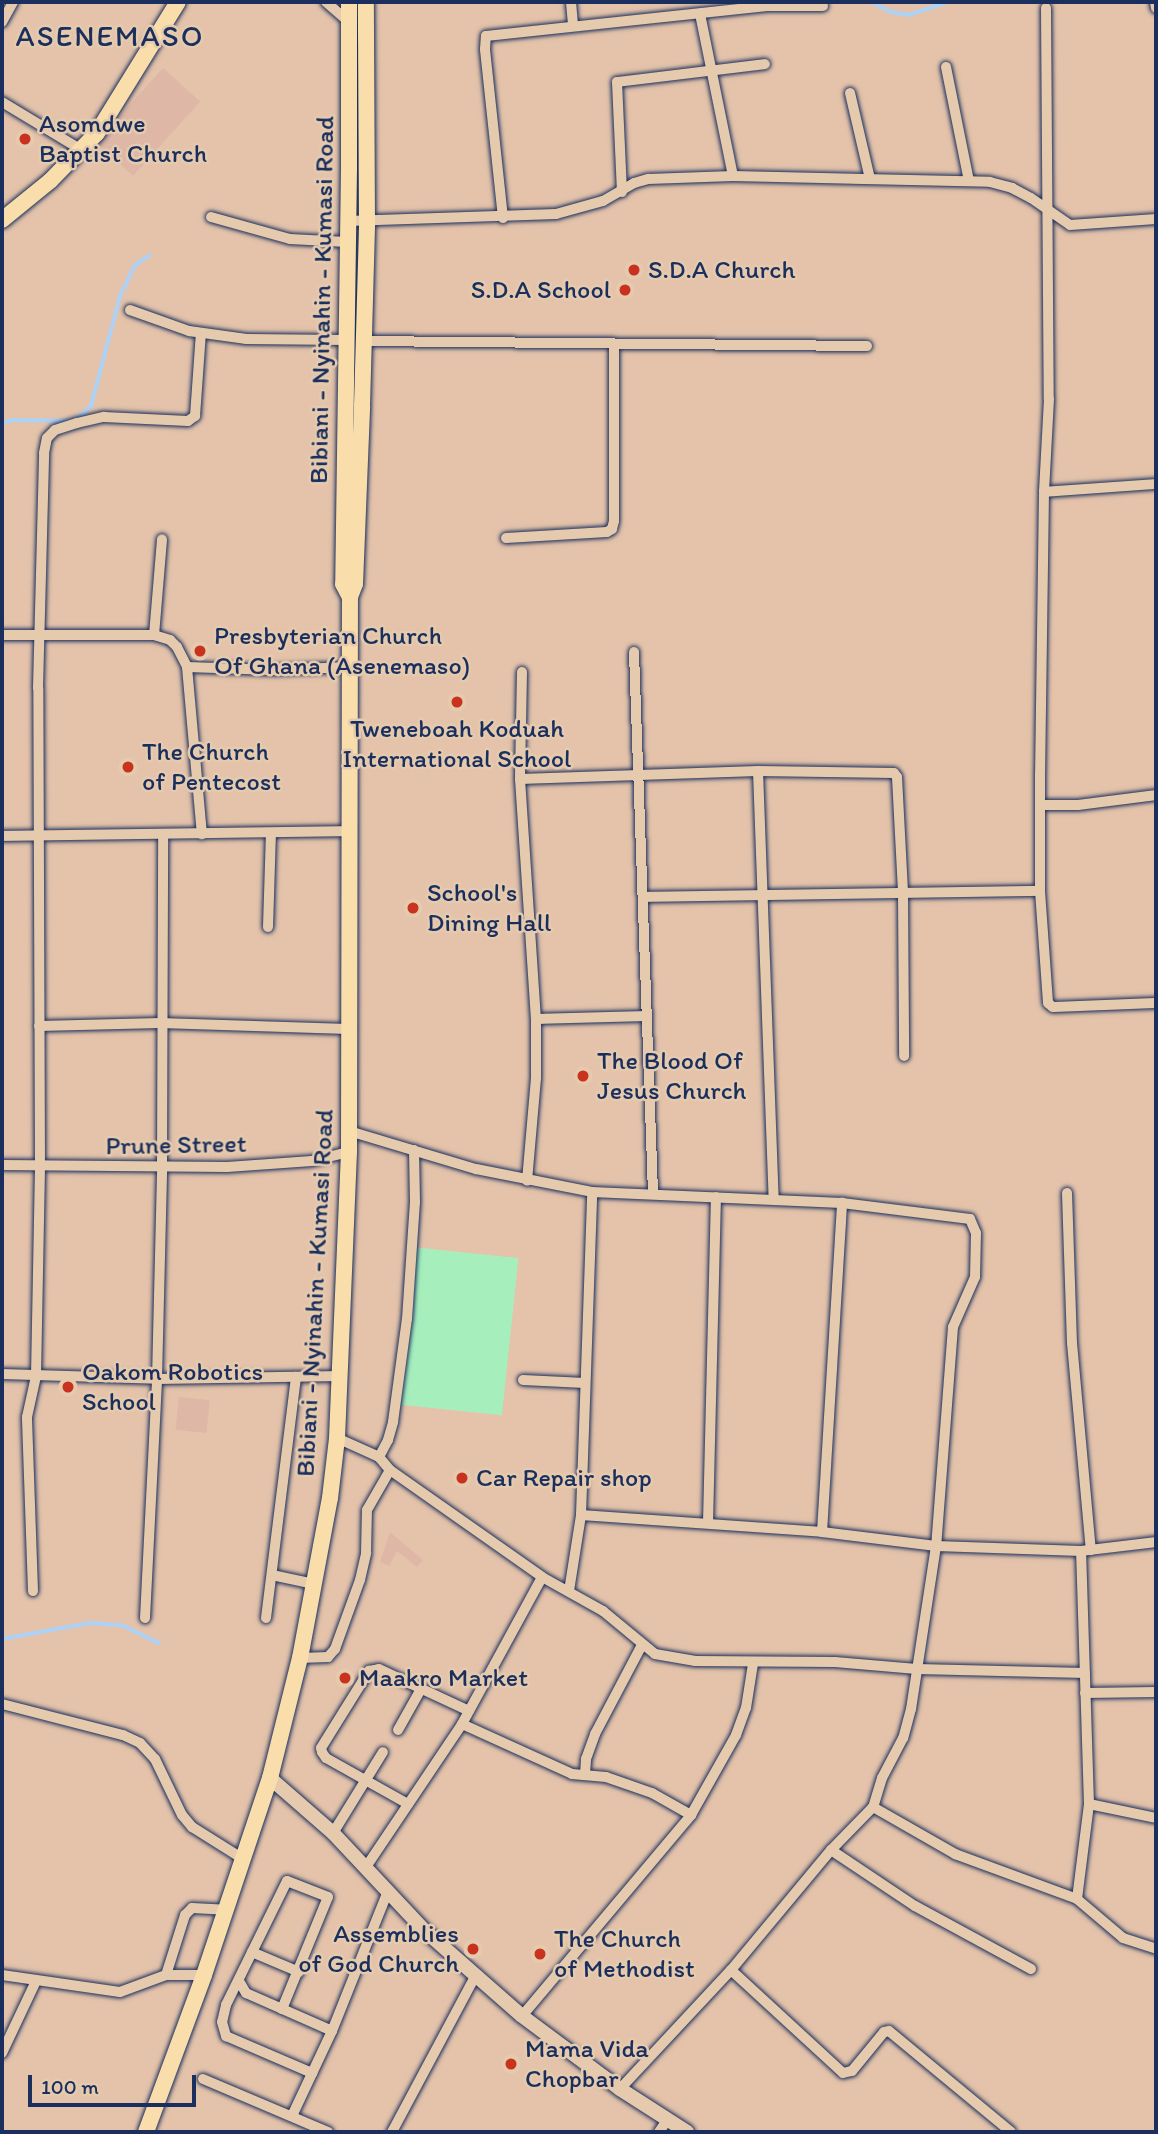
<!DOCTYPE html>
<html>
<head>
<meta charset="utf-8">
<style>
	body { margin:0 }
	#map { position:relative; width:1158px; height:2134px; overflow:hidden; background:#e4c3aa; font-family:Itim,sans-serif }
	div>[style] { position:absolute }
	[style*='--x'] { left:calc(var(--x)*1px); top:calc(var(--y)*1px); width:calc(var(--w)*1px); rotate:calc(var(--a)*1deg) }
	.built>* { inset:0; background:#deb7a6; transform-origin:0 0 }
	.green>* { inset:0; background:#a6efbd; transform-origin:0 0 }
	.stream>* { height:3.5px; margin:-1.75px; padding:0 1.75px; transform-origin:1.75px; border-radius:1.75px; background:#add2f6 }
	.roads { filter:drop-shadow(0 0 2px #1b2f5e) drop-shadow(0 0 2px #1b2f5e) }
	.street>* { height:10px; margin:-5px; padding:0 5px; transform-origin:5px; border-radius:5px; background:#e5caad }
	.secondary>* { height:14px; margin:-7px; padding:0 7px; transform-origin:7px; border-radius:7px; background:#e5caad }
	.primary>* { height:16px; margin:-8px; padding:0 8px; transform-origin:8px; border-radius:8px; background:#f9deab }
	.dots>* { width:19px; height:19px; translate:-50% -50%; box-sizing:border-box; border:4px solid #e5caad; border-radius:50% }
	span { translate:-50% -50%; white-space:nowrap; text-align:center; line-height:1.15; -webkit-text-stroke:5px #e5caad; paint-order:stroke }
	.poi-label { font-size:26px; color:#1b2f5e }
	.left { translate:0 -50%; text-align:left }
	.right { translate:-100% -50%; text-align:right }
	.street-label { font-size:26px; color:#1b2f5e }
	.quarter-label { font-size:30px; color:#1b2f5e; letter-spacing:2px }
	.frame { position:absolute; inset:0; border:4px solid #1b2f5e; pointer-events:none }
	.scale { position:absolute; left:28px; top:2075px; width:168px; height:32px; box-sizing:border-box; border:4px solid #1b2f5e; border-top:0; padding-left:9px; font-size:21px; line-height:24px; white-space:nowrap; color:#1b2f5e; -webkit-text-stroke:5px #e5caad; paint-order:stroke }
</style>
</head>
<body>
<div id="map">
	<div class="built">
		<div style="left:163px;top:68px;width:50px;height:100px;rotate:42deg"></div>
		<div style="left:179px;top:1397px;width:31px;height:33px;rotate:6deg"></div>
		<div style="clip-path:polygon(390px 1532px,423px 1560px,417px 1567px,397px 1551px,389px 1566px,380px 1562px)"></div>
	</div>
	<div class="green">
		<div style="left:412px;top:1247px;width:107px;height:158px;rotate:6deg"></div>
	</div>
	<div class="stream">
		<div style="--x:872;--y:2;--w:21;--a:28"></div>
		<div style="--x:891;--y:12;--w:17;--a:10"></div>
		<div style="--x:908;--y:15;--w:43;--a:-17.6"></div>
		<div style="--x:2;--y:424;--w:11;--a:-22"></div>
		<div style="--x:12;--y:420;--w:62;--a:0.9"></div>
		<div style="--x:74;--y:421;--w:23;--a:-41"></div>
		<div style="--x:91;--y:406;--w:114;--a:-75.2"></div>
		<div style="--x:120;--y:296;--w:34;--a:-64"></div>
		<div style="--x:135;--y:265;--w:17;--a:-33"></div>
		<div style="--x:2;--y:1639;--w:89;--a:-10.3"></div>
		<div style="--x:90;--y:1623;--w:32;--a:4"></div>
		<div style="--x:122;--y:1625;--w:41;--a:25.9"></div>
	</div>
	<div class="roads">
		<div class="street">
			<div style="--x:326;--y:2;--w:29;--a:41"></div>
			<div style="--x:571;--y:2;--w:24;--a:85"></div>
			<div style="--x:1155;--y:2;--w:6;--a:81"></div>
			<div style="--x:1046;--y:8;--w:391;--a:89.6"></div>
			<div style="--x:1049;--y:399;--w:93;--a:93.1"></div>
			<div style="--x:1044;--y:492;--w:282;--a:90.8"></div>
			<div style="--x:1040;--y:774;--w:117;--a:90"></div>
			<div style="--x:1040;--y:891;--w:112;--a:85.9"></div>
			<div style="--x:1048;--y:1003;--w:6;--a:39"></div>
			<div style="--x:1053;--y:1007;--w:103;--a:-2.2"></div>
			<div style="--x:700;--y:14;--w:165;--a:78.5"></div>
			<div style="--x:2;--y:22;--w:23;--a:-61"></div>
			<div style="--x:946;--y:67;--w:116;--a:78.6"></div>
			<div style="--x:850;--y:93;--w:88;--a:76.9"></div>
			<div style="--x:2;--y:102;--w:91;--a:31.1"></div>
			<div style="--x:622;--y:192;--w:110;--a:-92.6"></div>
			<div style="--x:617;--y:82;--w:149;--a:-6.9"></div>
			<div style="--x:211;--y:217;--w:82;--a:15.6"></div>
			<div style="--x:290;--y:239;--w:57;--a:3"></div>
			<div style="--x:503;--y:218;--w:170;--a:-96.1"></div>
			<div style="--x:485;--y:49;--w:13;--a:-86"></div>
			<div style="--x:486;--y:36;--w:285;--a:-6.1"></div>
			<div style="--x:769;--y:6;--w:54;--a:0"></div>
			<div style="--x:348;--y:221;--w:208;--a:-1.9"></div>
			<div style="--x:556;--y:214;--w:49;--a:-15.5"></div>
			<div style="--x:603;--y:201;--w:36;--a:-30"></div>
			<div style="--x:634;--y:183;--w:15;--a:-16"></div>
			<div style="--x:648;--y:179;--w:85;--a:-2"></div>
			<div style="--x:733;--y:176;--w:257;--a:1.3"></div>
			<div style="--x:990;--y:182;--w:23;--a:15"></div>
			<div style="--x:1012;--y:188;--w:21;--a:28"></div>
			<div style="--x:1031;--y:198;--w:47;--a:34.7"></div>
			<div style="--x:1070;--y:225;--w:86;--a:-4"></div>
			<div style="--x:130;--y:310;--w:63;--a:19.6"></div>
			<div style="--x:189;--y:331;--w:58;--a:8"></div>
			<div style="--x:246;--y:339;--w:99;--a:0.6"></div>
			<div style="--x:363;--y:341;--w:504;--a:0.57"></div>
			<div style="--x:1044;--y:492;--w:112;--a:-4.1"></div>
			<div style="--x:506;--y:538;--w:101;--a:-3.4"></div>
			<div style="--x:607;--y:532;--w:6;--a:-31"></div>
			<div style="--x:612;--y:529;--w:8;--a:-76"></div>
			<div style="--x:614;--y:521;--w:176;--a:-90"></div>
			<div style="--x:2;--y:635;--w:152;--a:0"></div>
			<div style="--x:154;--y:635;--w:17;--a:17"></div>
			<div style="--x:170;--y:640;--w:10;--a:45"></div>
			<div style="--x:177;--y:647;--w:22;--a:63"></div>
			<div style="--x:187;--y:667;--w:168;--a:84.9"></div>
			<div style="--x:154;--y:635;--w:96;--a:-85.2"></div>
			<div style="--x:634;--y:652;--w:541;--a:87.99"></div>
			<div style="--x:187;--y:667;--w:87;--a:2"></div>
			<div style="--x:274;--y:670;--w:76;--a:-2.3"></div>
			<div style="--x:522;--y:672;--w:107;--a:91.1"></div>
			<div style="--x:520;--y:779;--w:241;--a:86.2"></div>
			<div style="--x:536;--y:1019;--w:59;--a:90"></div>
			<div style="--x:536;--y:1078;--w:103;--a:95"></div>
			<div style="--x:758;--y:771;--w:427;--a:87.9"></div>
			<div style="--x:520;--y:779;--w:238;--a:-1.9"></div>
			<div style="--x:758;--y:771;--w:136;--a:0.8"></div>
			<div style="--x:894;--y:773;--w:5;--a:53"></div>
			<div style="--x:897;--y:777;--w:116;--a:87"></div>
			<div style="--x:903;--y:893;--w:163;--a:89.6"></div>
			<div style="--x:1040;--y:805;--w:38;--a:0"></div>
			<div style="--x:1078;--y:805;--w:79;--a:-7.3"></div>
			<div style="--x:2;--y:836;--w:350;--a:-0.8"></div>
			<div style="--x:643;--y:897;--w:397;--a:-0.9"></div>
			<div style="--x:268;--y:927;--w:94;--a:-88.2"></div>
			<div style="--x:536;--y:1019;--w:111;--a:-1.5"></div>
			<div style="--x:39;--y:1026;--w:121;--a:-1.4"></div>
			<div style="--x:160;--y:1023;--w:188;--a:1.8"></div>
			<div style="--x:349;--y:1131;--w:133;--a:16.7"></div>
			<div style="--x:476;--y:1169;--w:118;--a:11.2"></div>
			<div style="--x:592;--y:1192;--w:250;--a:2.5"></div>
			<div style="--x:842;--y:1203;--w:129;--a:7.1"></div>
			<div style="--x:970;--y:1219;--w:15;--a:67"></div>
			<div style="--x:976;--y:1233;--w:44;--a:91.3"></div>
			<div style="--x:975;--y:1277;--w:55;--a:113.7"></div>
			<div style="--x:953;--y:1327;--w:220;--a:94.4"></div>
			<div style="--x:936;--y:1546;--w:165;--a:98.7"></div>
			<div style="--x:911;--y:1709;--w:30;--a:105"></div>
			<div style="--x:903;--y:1738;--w:45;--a:117.7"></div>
			<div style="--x:882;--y:1778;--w:30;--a:107"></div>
			<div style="--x:873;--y:1807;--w:60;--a:134.3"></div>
			<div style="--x:831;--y:1850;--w:156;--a:129.8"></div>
			<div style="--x:731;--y:1970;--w:163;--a:133"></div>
			<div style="--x:2;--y:1165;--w:225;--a:0.5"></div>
			<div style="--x:227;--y:1167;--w:85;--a:-4"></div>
			<div style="--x:312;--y:1161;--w:38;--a:-14"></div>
			<div style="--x:1067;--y:1193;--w:150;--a:88.1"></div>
			<div style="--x:1072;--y:1343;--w:208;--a:84.8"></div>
			<div style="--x:2;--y:1374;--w:155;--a:1.8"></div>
			<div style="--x:157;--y:1379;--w:184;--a:-0.9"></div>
			<div style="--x:523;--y:1380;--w:62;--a:2.8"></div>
			<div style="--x:337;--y:1438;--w:46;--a:24.3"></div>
			<div style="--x:379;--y:1457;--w:17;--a:50"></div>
			<div style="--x:390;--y:1470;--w:186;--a:35.1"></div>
			<div style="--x:542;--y:1577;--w:70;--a:29.1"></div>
			<div style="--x:603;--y:1611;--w:67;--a:39.6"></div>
			<div style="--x:655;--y:1654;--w:41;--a:9.9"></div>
			<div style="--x:695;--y:1661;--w:140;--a:0.4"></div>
			<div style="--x:835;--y:1662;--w:82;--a:4.9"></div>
			<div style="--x:917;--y:1669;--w:168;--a:1.4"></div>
			<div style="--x:379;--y:1457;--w:19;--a:-62"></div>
			<div style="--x:388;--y:1440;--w:19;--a:-74"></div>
			<div style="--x:393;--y:1422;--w:104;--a:-82.3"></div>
			<div style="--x:407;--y:1319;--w:117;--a:-86.1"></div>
			<div style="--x:415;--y:1202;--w:52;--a:-91.1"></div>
			<div style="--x:581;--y:1515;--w:242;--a:4"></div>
			<div style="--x:822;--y:1532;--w:115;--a:7"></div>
			<div style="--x:936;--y:1546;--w:145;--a:2"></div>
			<div style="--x:1081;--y:1551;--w:76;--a:-6.8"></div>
			<div style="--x:708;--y:1523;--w:326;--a:-88.6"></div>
			<div style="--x:822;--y:1532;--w:330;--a:-86.5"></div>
			<div style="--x:272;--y:1575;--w:43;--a:12.1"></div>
			<div style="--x:33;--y:1591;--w:174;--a:-92"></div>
			<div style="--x:27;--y:1417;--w:42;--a:-77.6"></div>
			<div style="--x:36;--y:1376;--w:209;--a:-88.9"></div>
			<div style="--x:40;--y:1167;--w:479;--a:-90.2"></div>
			<div style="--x:38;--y:688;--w:235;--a:-88.5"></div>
			<div style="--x:44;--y:453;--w:15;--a:-79"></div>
			<div style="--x:47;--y:438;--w:11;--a:-45"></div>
			<div style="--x:55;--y:430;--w:23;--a:-18"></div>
			<div style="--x:77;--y:423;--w:28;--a:-13"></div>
			<div style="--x:104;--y:417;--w:84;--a:2.7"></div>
			<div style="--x:188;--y:421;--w:9;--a:-36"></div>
			<div style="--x:195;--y:416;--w:83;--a:-85.9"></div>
			<div style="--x:569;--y:1591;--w:77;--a:-81"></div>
			<div style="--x:581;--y:1515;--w:323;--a:-88"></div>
			<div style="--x:145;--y:1618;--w:239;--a:-87.1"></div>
			<div style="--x:157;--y:1379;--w:212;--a:-88.6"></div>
			<div style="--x:162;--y:1167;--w:332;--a:-89.8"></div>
			<div style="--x:266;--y:1618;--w:243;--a:-82.9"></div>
			<div style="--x:300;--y:1658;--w:28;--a:-2"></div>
			<div style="--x:328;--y:1657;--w:11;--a:-49"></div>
			<div style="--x:335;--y:1649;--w:73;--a:-70.1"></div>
			<div style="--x:360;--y:1580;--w:28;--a:-77"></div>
			<div style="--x:366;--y:1553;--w:43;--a:-88.7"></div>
			<div style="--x:367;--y:1510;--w:46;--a:-60.1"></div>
			<div style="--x:1085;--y:1693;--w:71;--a:-0.8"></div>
			<div style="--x:2;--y:1704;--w:125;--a:14.4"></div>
			<div style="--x:123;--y:1735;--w:19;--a:25"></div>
			<div style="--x:140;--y:1743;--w:22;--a:47"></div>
			<div style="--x:155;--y:1759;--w:62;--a:64.3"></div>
			<div style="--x:182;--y:1815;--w:16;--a:50"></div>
			<div style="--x:192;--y:1827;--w:60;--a:32.1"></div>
			<div style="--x:462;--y:1724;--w:121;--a:24.4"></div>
			<div style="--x:572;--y:1774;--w:34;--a:5"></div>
			<div style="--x:606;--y:1777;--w:49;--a:19.2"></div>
			<div style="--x:652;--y:1793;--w:45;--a:29.4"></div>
			<div style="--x:398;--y:1730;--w:47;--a:-60.7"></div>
			<div style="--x:585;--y:1774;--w:15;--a:-86"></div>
			<div style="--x:586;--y:1759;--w:27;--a:-70"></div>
			<div style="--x:595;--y:1734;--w:101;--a:-62.2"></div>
			<div style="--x:408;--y:1804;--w:94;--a:-150.7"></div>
			<div style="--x:326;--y:1758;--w:7;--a:-124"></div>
			<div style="--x:322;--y:1752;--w:4;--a:-104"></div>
			<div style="--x:321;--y:1748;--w:91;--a:-58.1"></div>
			<div style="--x:369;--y:1671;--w:10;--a:-11"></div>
			<div style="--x:379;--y:1669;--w:99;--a:25"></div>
			<div style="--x:1089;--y:1804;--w:68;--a:11.8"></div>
			<div style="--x:873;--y:1807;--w:95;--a:29.8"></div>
			<div style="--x:955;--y:1854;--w:130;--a:20.2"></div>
			<div style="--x:1077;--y:1899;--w:60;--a:40.3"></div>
			<div style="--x:1123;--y:1938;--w:35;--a:18"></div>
			<div style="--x:333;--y:1833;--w:95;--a:-58.3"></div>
			<div style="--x:831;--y:1850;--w:101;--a:33.7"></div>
			<div style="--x:915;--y:1906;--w:132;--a:28.5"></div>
			<div style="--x:366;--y:1867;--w:172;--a:-56.1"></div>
			<div style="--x:462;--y:1724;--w:167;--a:-61.4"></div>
			<div style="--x:1077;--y:1899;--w:96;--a:-82.8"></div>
			<div style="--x:1089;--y:1804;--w:253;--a:-91.8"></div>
			<div style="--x:252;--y:1952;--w:51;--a:23.1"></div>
			<div style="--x:731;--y:1970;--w:152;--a:42.6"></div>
			<div style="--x:843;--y:2073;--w:9;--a:-13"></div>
			<div style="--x:852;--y:2071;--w:50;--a:-50.6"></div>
			<div style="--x:884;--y:2032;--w:5;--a:-11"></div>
			<div style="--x:889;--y:2031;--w:158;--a:39.6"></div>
			<div style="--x:2;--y:1975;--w:119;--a:8.2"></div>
			<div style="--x:120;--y:1992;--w:49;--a:-20.3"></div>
			<div style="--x:166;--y:1975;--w:38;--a:0"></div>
			<div style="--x:166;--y:1975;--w:63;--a:-72.4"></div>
			<div style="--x:185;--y:1915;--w:10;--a:-45"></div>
			<div style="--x:192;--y:1908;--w:34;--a:3"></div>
			<div style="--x:239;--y:1981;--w:14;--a:60"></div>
			<div style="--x:246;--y:1993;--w:94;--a:23.8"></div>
			<div style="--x:282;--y:2009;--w:121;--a:-67.7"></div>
			<div style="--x:328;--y:1897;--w:44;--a:-158.7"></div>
			<div style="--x:287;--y:1881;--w:138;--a:116.2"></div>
			<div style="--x:226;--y:2005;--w:17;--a:103"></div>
			<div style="--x:222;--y:2022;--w:15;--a:74"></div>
			<div style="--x:226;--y:2036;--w:94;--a:23.3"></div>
			<div style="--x:522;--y:2016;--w:263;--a:-49.9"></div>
			<div style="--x:691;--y:1815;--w:92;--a:-60.6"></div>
			<div style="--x:736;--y:1735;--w:29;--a:-70"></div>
			<div style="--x:746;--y:1708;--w:45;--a:-81"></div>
			<div style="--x:2;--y:2053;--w:80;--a:-64.7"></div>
			<div style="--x:203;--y:2079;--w:136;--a:23"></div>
			<div style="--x:292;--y:2116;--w:94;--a:-64.8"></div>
			<div style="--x:332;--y:2031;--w:151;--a:-68.2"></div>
			<div style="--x:392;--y:2132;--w:178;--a:-61.9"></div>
			<div style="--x:659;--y:2132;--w:14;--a:-56"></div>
		</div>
		<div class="secondary">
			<div style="--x:270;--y:1778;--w:84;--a:41.1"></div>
			<div style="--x:333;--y:1833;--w:133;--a:46.8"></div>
			<div style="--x:424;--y:1930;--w:130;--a:41.3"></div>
			<div style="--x:522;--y:2016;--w:122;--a:36.7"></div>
			<div style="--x:620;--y:2089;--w:80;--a:32.7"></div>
		</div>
		<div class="primary">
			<div style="--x:349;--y:2;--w:167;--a:90"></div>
			<div style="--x:349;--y:169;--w:415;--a:90.8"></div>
			<div style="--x:343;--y:584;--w:15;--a:62"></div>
			<div style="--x:2;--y:220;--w:62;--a:-39.1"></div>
			<div style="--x:50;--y:181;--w:67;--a:-45.6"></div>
			<div style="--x:97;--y:133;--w:154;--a:-58.3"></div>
			<div style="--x:146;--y:2132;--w:167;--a:-69.7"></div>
			<div style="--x:204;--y:1975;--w:208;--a:-71.5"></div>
			<div style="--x:270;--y:1778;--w:124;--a:-76"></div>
			<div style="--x:300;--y:1658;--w:163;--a:-79.4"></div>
			<div style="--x:330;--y:1498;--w:60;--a:-83.3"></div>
			<div style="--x:337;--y:1438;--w:286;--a:-87.6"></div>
			<div style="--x:349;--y:1152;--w:555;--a:-89.9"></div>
			<div style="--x:350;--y:597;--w:14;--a:-69"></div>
			<div style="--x:355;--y:584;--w:178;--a:-87.7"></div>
			<div style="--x:362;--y:406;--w:184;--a:-88.4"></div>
			<div style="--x:367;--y:222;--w:220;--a:-90.3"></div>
		</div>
	</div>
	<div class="dots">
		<div style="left:25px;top:139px;background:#c8321e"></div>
		<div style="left:634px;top:270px;background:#c8321e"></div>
		<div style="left:625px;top:290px;background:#c8321e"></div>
		<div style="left:200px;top:651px;background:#c8321e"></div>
		<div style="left:457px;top:702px;background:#c8321e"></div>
		<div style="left:128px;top:767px;background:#c8321e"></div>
		<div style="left:413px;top:908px;background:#c8321e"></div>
		<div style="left:583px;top:1076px;background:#c8321e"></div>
		<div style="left:68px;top:1387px;background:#c8321e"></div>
		<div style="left:462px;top:1478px;background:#c8321e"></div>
		<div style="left:345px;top:1678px;background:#c8321e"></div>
		<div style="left:473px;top:1949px;background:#c8321e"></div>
		<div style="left:540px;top:1954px;background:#c8321e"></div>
		<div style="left:511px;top:2064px;background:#c8321e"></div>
	</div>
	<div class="poi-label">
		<span class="left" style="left:39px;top:139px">Asomdwe<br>Baptist Church</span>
		<span class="left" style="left:648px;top:270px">S.D.A Church</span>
		<span class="right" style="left:611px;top:290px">S.D.A School</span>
		<span class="left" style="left:214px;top:651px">Presbyterian Church<br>Of Ghana (Asenemaso)</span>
		<span style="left:457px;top:744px">Tweneboah Koduah<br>International School</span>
		<span class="left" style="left:142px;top:767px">The Church<br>of Pentecost</span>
		<span class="left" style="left:427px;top:908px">School's<br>Dining Hall</span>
		<span class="left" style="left:597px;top:1076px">The Blood Of<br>Jesus Church</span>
		<span class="left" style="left:82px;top:1387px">Oakom Robotics<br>School</span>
		<span class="left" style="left:476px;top:1478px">Car Repair shop</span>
		<span class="left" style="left:359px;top:1678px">Maakro Market</span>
		<span class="right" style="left:459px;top:1949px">Assemblies<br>of God Church</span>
		<span class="left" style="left:554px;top:1954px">The Church<br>of Methodist</span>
		<span class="left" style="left:525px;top:2064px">Mama Vida<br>Chopbar</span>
	</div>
	<div class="street-label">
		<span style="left:322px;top:300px;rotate:-89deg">Bibiani - Nyinahin - Kumasi Road</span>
		<span style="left:176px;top:1145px;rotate:-1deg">Prune Street</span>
		<span style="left:315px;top:1293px;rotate:-87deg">Bibiani - Nyinahin - Kumasi Road</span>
	</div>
	<div class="quarter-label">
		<span style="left:110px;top:36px">ASENEMASO</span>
	</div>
	<div class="frame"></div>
	<div class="scale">100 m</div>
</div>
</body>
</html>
